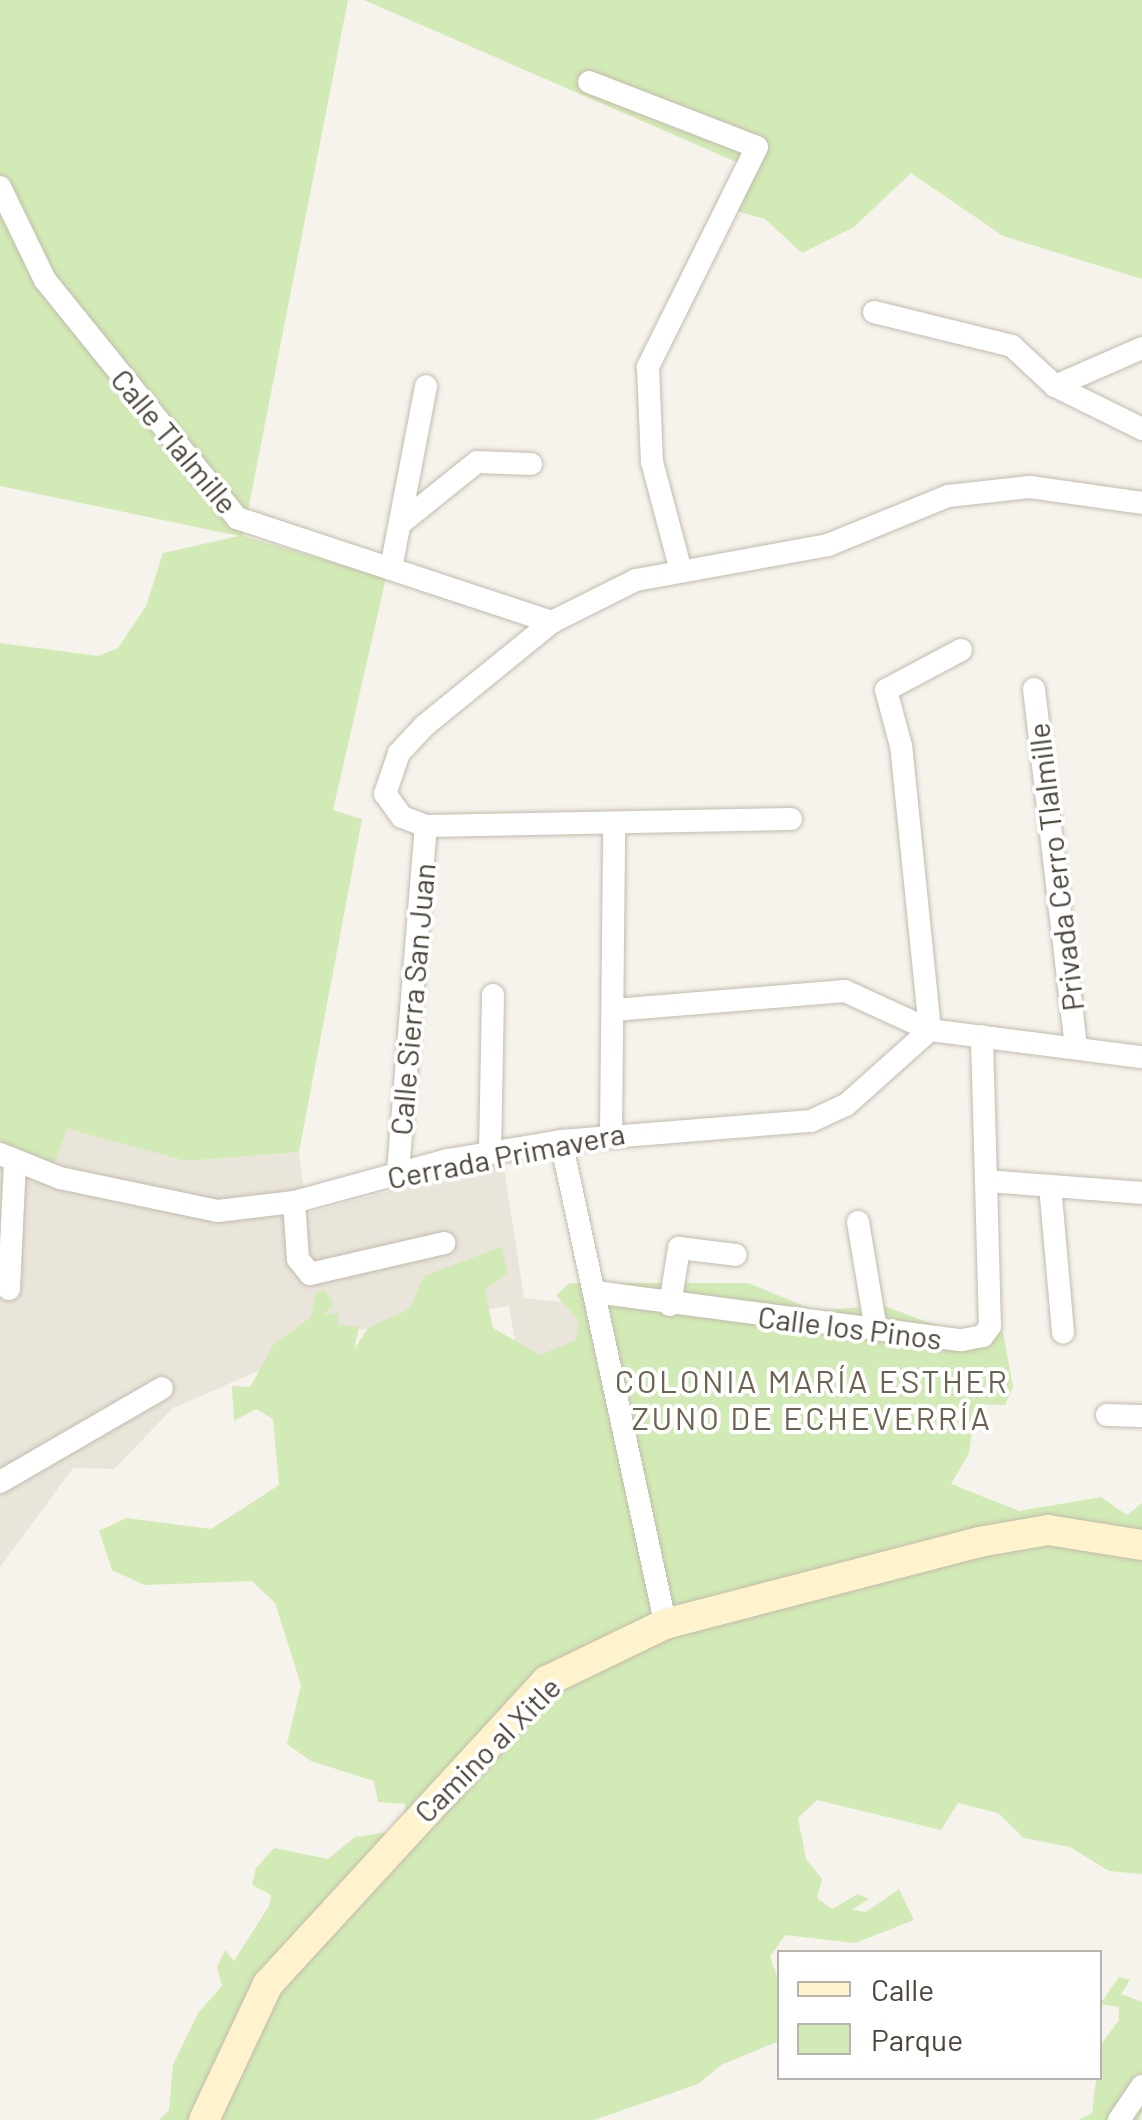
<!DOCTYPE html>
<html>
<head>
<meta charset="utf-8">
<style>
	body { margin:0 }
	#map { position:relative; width:1142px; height:2120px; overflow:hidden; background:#f6f3ec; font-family:Barlow,sans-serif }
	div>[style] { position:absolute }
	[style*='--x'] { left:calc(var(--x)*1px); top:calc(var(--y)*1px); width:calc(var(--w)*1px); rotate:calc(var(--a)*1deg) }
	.residential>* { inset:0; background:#eae5da }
	.green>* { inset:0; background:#d2eab5 }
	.roads { filter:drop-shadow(0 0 2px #c2bbae) drop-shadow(0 0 2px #c2bbae) }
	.street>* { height:22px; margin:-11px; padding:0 11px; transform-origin:11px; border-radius:11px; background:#fff }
	.secondary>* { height:30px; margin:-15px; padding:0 15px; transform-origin:15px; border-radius:15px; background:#fff3cd }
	span { translate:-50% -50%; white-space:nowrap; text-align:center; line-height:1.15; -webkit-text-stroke:8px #fff; paint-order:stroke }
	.street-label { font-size:30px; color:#4b4439 }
	.neighbourhood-label { font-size:32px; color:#6e6250; letter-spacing:2.5px }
	.legend { position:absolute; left:777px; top:1950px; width:325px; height:130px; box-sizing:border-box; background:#fff; border:2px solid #b7b4b0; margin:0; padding:12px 18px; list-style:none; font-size:30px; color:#4b4439 }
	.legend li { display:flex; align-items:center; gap:20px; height:50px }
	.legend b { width:50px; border:2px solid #b7b4b0 }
</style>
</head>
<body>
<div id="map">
	<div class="residential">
		<div style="clip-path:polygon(67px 1129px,186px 1161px,299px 1152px,307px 1213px,503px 1161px,524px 1298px,590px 1305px,605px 1384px,524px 1391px,509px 1306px,351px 1331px,173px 1408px,114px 1469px,73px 1468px,0 1567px,0 1141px,53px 1164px)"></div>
	</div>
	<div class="green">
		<div style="clip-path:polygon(0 0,348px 0,243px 536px,386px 578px,333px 810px,362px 819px,299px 1152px,186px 1161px,67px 1129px,54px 1164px,0 1141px,0 643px,98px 656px,118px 648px,146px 606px,163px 553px,239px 536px,0 486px)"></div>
		<div style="clip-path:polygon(364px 0,1142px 0,1142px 279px,1003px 236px,911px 173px,854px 227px,802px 253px,765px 219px,732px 210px,750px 168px)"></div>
		<div style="clip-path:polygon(501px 1247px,508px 1272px,485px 1290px,493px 1328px,540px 1355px,576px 1340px,579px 1321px,556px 1295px,570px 1283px,748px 1283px,816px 1311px,882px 1305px,964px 1336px,1003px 1332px,1013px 1387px,1005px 1405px,976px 1404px,969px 1453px,951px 1484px,1019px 1511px,1101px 1497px,1127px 1515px,1142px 1503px,1142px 1874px,1109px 1871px,1070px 1847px,1024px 1838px,998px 1813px,958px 1803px,941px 1830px,817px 1800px,798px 1818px,806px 1859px,822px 1879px,817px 1898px,832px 1909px,858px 1894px,869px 1899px,852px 1910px,866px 1912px,899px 1889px,914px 1920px,855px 1943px,785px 1935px,770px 1957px,779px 1981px,779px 2041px,721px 2065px,698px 2084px,594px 2120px,159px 2120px,169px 2110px,173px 2065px,198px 2013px,222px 1986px,217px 1967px,225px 1950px,234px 1961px,269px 1906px,271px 1895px,252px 1885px,256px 1868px,274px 1848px,328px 1859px,355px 1837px,404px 1830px,405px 1804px,378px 1802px,374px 1781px,311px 1761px,287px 1744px,301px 1685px,275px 1603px,252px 1581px,144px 1585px,112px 1570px,99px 1531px,126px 1518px,211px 1529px,279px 1485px,273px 1419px,256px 1409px,234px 1421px,232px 1386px,250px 1387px,273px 1345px,311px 1317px,316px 1292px,325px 1290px,334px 1305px,323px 1315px,338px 1313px,339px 1325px,359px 1327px,354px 1350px,368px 1328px,409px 1309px,424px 1276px)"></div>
		<div style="clip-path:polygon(1119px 1977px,1130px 1980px,1121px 1994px,1142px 2002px,1142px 2112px,1139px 2120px,1078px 2120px,1092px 2113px,1100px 2046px,1119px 2020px,1119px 2007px,1100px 2004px)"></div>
	</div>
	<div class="roads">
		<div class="street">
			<div style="--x:589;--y:82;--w:180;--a:21.2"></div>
			<div style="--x:757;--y:147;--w:246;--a:116.4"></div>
			<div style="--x:648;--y:367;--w:95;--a:87.6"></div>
			<div style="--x:652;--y:462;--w:113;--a:75.1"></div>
			<div style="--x:0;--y:187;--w:103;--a:64.2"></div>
			<div style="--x:45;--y:280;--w:306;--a:51.1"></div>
			<div style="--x:237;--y:518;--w:332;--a:18.3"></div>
			<div style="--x:874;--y:312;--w:142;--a:13.8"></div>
			<div style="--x:1012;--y:346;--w:59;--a:42.9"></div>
			<div style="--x:1055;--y:386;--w:97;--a:26.3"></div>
			<div style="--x:1055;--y:386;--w:95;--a:-23.6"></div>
			<div style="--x:401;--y:523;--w:97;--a:-38.8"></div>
			<div style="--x:477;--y:462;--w:54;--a:2.1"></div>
			<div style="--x:392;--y:563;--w:180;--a:-79.1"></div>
			<div style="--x:1034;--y:689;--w:358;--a:83.3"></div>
			<div style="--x:426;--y:826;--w:365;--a:-1.1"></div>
			<div style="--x:614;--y:1010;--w:232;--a:-4.7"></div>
			<div style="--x:845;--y:991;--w:94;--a:24.6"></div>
			<div style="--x:930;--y:1030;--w:214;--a:7.3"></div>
			<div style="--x:611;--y:1132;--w:307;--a:-89.4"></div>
			<div style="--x:561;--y:1141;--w:494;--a:77.8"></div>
			<div style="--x:490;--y:1153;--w:158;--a:-88.9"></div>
			<div style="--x:0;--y:1154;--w:65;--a:21.8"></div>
			<div style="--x:60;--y:1178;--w:161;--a:11.8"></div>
			<div style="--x:218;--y:1211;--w:77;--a:-6.8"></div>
			<div style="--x:294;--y:1202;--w:160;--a:-15.3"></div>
			<div style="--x:448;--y:1160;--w:115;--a:-9.5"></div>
			<div style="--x:561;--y:1141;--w:251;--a:-4.6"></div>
			<div style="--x:811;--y:1121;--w:38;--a:-25"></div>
			<div style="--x:846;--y:1105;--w:113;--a:-41.8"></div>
			<div style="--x:930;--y:1030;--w:285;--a:-95.8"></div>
			<div style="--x:901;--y:746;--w:58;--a:-105"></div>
			<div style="--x:886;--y:690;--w:85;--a:-28.1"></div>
			<div style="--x:398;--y:1172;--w:347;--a:-85.4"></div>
			<div style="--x:426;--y:826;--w:26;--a:-159"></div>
			<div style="--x:402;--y:817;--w:29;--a:-126"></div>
			<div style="--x:385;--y:794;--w:43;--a:-71.1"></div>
			<div style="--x:399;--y:753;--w:37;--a:-47"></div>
			<div style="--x:424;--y:726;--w:165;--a:-39.1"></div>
			<div style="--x:552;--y:622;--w:94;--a:-26.6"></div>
			<div style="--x:636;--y:580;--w:195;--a:-10.3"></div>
			<div style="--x:828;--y:545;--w:130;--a:-22.2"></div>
			<div style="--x:948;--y:496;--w:82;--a:-6.3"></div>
			<div style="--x:1030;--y:487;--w:113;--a:8.1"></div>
			<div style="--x:987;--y:1181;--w:155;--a:4.4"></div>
			<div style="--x:1050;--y:1186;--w:147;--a:84.9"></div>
			<div style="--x:294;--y:1202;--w:57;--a:86"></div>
			<div style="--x:298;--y:1259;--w:19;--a:51"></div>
			<div style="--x:310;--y:1274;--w:138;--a:-13"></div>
			<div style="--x:858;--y:1222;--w:109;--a:80.5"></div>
			<div style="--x:9;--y:1289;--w:128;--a:-87.3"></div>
			<div style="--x:595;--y:1292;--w:370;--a:7.5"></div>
			<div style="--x:962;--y:1340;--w:21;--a:-11"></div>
			<div style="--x:983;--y:1336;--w:12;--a:-55"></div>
			<div style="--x:990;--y:1326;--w:290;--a:-91.6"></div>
			<div style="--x:670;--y:1305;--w:58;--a:-81"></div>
			<div style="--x:679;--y:1248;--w:57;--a:7"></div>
			<div style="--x:1107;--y:1415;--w:35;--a:2"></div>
			<div style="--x:0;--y:1482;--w:187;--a:-30.1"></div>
			<div style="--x:1119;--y:2120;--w:41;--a:-55.9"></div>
		</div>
		<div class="secondary">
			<div style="--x:204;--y:2120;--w:150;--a:-64.8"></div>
			<div style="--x:268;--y:1984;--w:412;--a:-47.4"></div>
			<div style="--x:547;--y:1681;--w:131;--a:-25.8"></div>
			<div style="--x:665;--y:1624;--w:325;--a:-14.6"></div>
			<div style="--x:979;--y:1542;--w:70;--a:-9.9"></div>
			<div style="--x:1048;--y:1530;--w:95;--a:9.1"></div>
		</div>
	</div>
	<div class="street-label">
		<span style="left:175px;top:441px;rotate:50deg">Calle Tlalmille</span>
		<span style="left:1055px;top:867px;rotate:-97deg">Privada Cerro Tlalmille</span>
		<span style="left:412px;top:999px;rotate:-85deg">Calle Sierra San Juan</span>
		<span style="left:506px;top:1155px;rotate:-11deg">Cerrada Primavera</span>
		<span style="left:850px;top:1327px;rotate:7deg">Calle los Pinos</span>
		<span style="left:487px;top:1749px;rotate:-45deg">Camino al Xitle</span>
	</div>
	<div class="neighbourhood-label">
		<span style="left:812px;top:1399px">COLONIA MARÍA ESTHER<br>ZUNO DE ECHEVERRÍA</span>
	</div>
	<ul class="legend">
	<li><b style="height:12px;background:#fff3cd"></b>Calle</li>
	<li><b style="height:28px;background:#d2eab5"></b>Parque</li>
	</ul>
</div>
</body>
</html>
